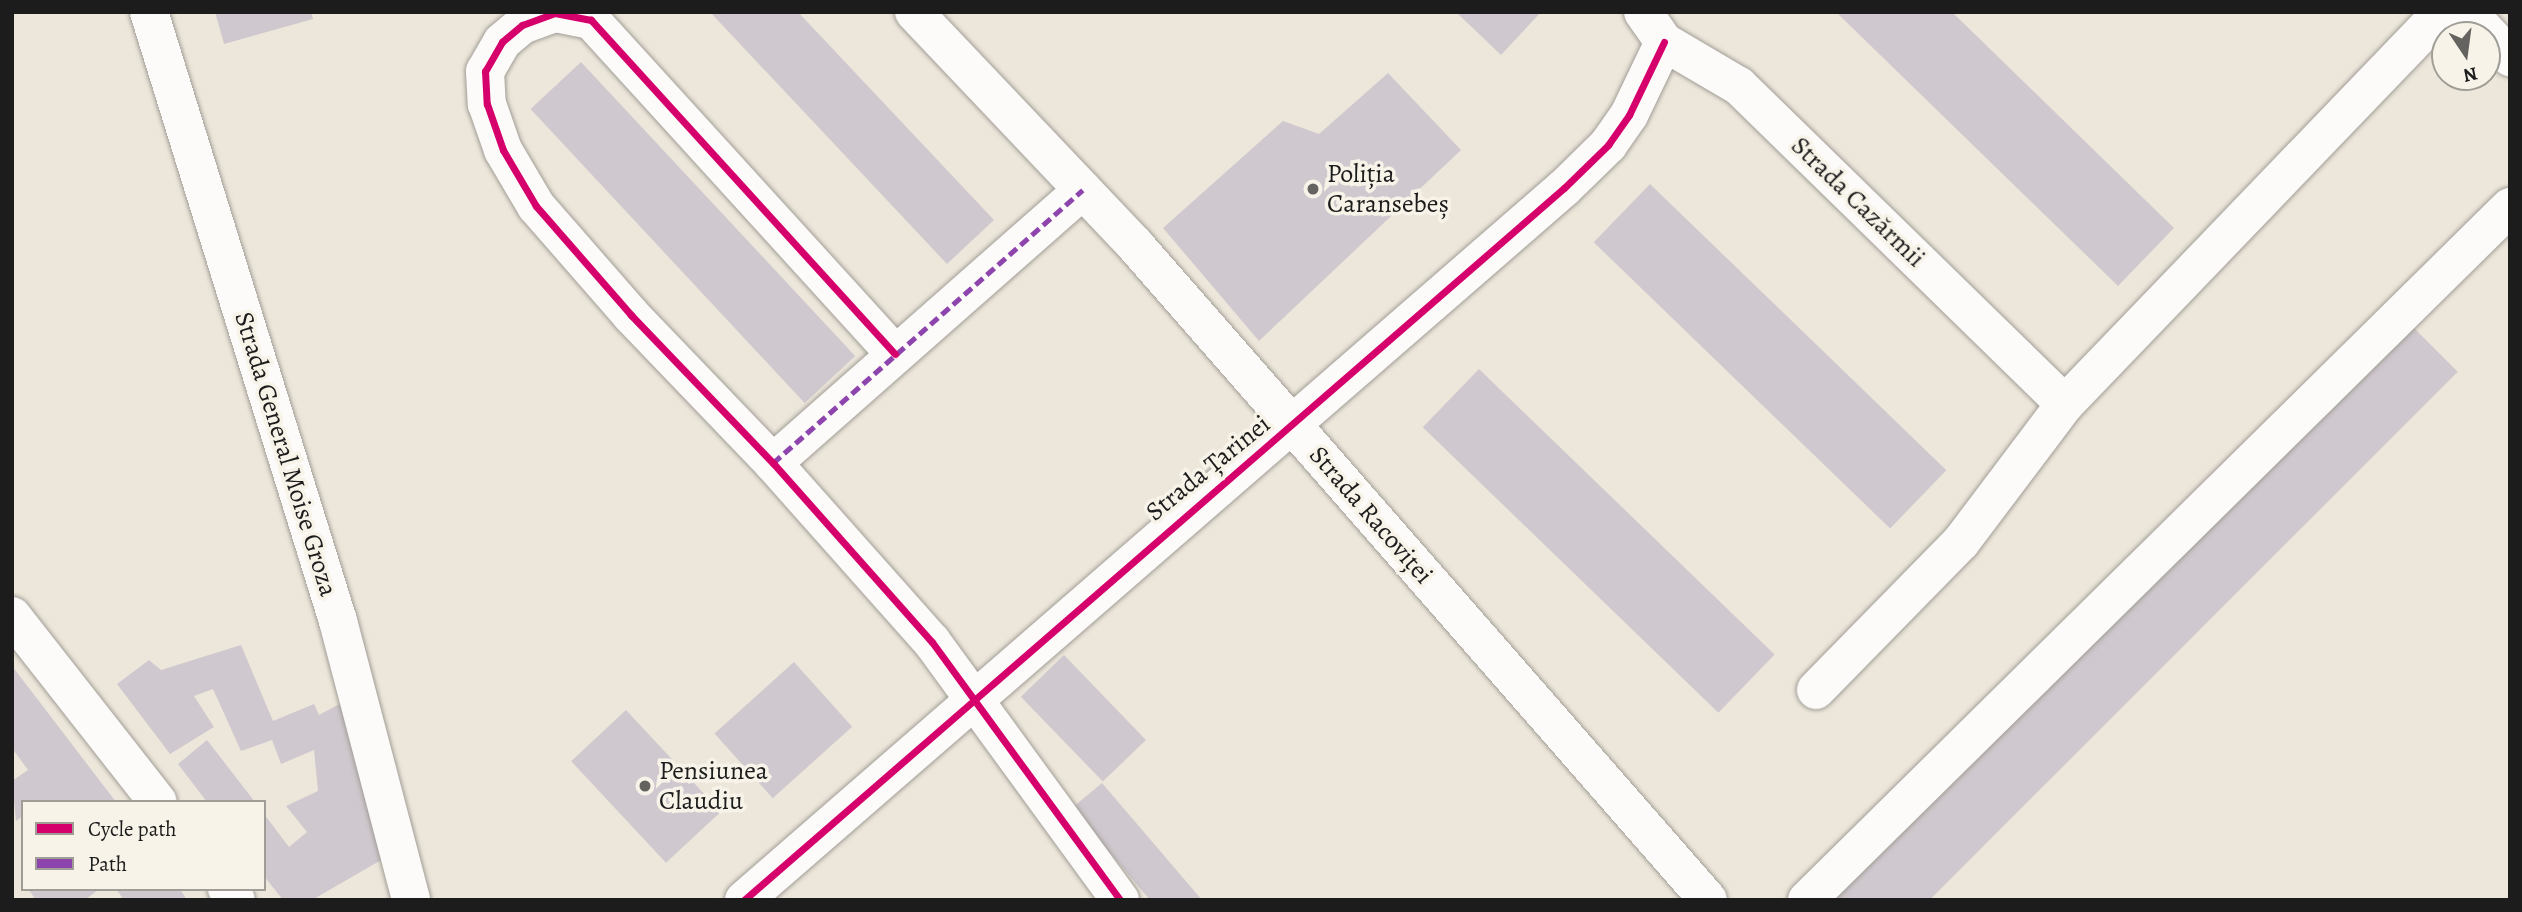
<!DOCTYPE html>
<html>
<head>
<meta charset="utf-8">
<style>
	body { margin:0 }
	#map { position:relative; width:2522px; height:912px; overflow:hidden; background:#ede7db; font-family:Alegreya,serif }
	div>[style] { position:absolute }
	[style*='--x'] { left:calc(var(--x)*1px); top:calc(var(--y)*1px); width:calc(var(--w)*1px); rotate:calc(var(--a)*1deg) }
	.building>* { inset:0; background:#cfc8ce; transform-origin:0 0 }
	.roads { filter:drop-shadow(0 0 2px #a29e97) drop-shadow(0 0 2px #a29e97) }
	.minor>* { height:38px; margin:-19px; padding:0 19px; transform-origin:19px; border-radius:19px; background:#fcfbfa }
	.quiet>* { height:5px; margin-top:-2.5px; transform-origin:0; background:repeating-linear-gradient(90deg,#8e44ad 0 10px,transparent 0 15px) }
	.cycleway>* { height:7px; margin:-3.5px; padding:0 3.5px; transform-origin:3.5px; border-radius:3.5px; background:#d6006c }
	.dots>* { width:19px; height:19px; translate:-50% -50%; box-sizing:border-box; border:4px solid #f7f3e8; border-radius:50% }
	span { translate:-50% -50%; white-space:nowrap; text-align:center; line-height:1.15; -webkit-text-stroke:7px #f7f3e8; paint-order:stroke }
	.poi-label { font-size:26px; color:#1c1c1c }
	.left { translate:0 -50%; text-align:left }
	.street-label { font-size:26px; color:#1c1c1c }
	.frame { position:absolute; inset:0; border:14px solid #1c1c1c; pointer-events:none }
	.legend { position:absolute; left:21px; top:800px; width:245px; height:91px; box-sizing:border-box; background:#f7f3e8; border:2px solid #9f9d96; margin:0; padding:9px 12px; list-style:none; font-size:21px; color:#1c1c1c }
	.legend li { display:flex; align-items:center; gap:14px; height:35px }
	.legend b { width:35px; border:2px solid #9f9d96 }
	.north { position:absolute; left:2431px; top:21px; width:70px; height:70px; box-sizing:border-box; background:#f7f3e8; border:2px solid #9f9d96; border-radius:50%; rotate:167deg; font-size:19px; font-weight:700; line-height:28px; text-align:center; color:#1c1c1c }
	.north::after { content:''; display:block; margin:auto; width:24px; height:32px; background:#65635f; clip-path:polygon(50% 0,100% 100%,50% 72%,0 100%) }
</style>
</head>
<body>
<div id="map">
	<div class="building">
		<div style="clip-path:polygon(215px 12px,311px 12px,313px 19px,224px 44px)"></div>
		<div style="clip-path:polygon(710px 12px,798px 12px,994px 220px,947px 264px)"></div>
		<div style="clip-path:polygon(1456px 12px,1541px 12px,1501px 55px)"></div>
		<div style="clip-path:polygon(1836px 12px,1952px 12px,2174px 228px,2118px 286px)"></div>
		<div style="left:581px;top:62px;width:402px;height:69px;rotate:47deg"></div>
		<div style="clip-path:polygon(1388px 73px,1461px 150px,1259px 341px,1163px 228px,1283px 121px,1319px 134px)"></div>
		<div style="left:1650px;top:184px;width:412px;height:81px;rotate:44deg"></div>
		<div style="left:2409px;top:323px;width:69px;height:823px;rotate:45deg"></div>
		<div style="left:1479px;top:369px;width:411px;height:81px;rotate:44deg"></div>
		<div style="clip-path:polygon(241px 645px,273px 721px,314px 704px,319px 715px,345px 701px,395px 852px,312px 900px,283px 900px,264px 876px,264px 814px,289px 847px,307px 832px,286px 806px,318px 791px,314px 750px,281px 764px,272px 740px,241px 751px,213px 689px,194px 696px,214px 727px,170px 754px,117px 684px,149px 660px,161px 670px)"></div>
		<div style="left:1064px;top:655px;width:118px;height:60px;rotate:46deg"></div>
		<div style="left:794px;top:662px;width:87px;height:107px;rotate:48deg"></div>
		<div style="clip-path:polygon(12px 666px,45px 709px,116px 802px,23px 802px,23px 816px,16px 821px,12px 781px,28px 770px,12px 748px)"></div>
		<div style="left:626px;top:710px;width:139px;height:75px;rotate:47deg"></div>
		<div style="clip-path:polygon(207px 740px,255px 802px,207px 802px,178px 764px)"></div>
		<div style="clip-path:polygon(1102px 783px,1202px 900px,1150px 900px,1072px 808px)"></div>
		<div style="clip-path:polygon(28px 889px,99px 889px,85px 900px,36px 900px)"></div>
		<div style="clip-path:polygon(116px 889px,180px 889px,187px 900px,124px 900px)"></div>
	</div>
	<div class="roads">
		<div class="minor">
			<div style="--x:149;--y:12;--w:638;--a:72.76"></div>
			<div style="--x:338;--y:621;--w:288;--a:75.3"></div>
			<div style="--x:914;--y:12;--w:321;--a:46.5"></div>
			<div style="--x:1135;--y:245;--w:870;--a:48.82"></div>
			<div style="--x:1643;--y:12;--w:37;--a:55"></div>
			<div style="--x:1664;--y:42;--w:87;--a:30.4"></div>
			<div style="--x:1739;--y:86;--w:455;--a:44.3"></div>
			<div style="--x:2468;--y:12;--w:62;--a:47"></div>
			<div style="--x:895;--y:354;--w:452;--a:-132.3"></div>
			<div style="--x:591;--y:20;--w:37;--a:-169"></div>
			<div style="--x:555;--y:13;--w:35;--a:160"></div>
			<div style="--x:522;--y:25;--w:26;--a:140"></div>
			<div style="--x:502;--y:42;--w:34;--a:120"></div>
			<div style="--x:485;--y:71;--w:33;--a:87"></div>
			<div style="--x:487;--y:104;--w:49;--a:70.8"></div>
			<div style="--x:503;--y:150;--w:65;--a:59.5"></div>
			<div style="--x:536;--y:206;--w:145;--a:48.9"></div>
			<div style="--x:631;--y:315;--w:205;--a:46.2"></div>
			<div style="--x:773;--y:463;--w:239;--a:48.4"></div>
			<div style="--x:932;--y:642;--w:319;--a:53.9"></div>
			<div style="--x:773;--y:463;--w:413;--a:-41.4"></div>
			<div style="--x:12;--y:616;--w:236;--a:51.9"></div>
			<div style="--x:1816;--y:690;--w:207;--a:-45.6"></div>
			<div style="--x:1961;--y:542;--w:173;--a:-53"></div>
			<div style="--x:2065;--y:404;--w:544;--a:-46.12"></div>
			<div style="--x:227;--y:889;--w:14;--a:51"></div>
			<div style="--x:744;--y:900;--w:1086;--a:-40.97"></div>
			<div style="--x:1564;--y:188;--w:62;--a:-44.3"></div>
			<div style="--x:1608;--y:145;--w:37;--a:-55"></div>
			<div style="--x:1629;--y:115;--w:81;--a:-64.4"></div>
			<div style="--x:1807;--y:900;--w:987;--a:-44.59"></div>
		</div>
	</div>
	<div class="quiet">
		<div style="--x:773;--y:463;--w:413;--a:-41.4"></div>
	</div>
	<div class="cycleway">
		<div style="--x:895;--y:354;--w:452;--a:-132.3"></div>
		<div style="--x:591;--y:20;--w:37;--a:-169"></div>
		<div style="--x:555;--y:13;--w:35;--a:160"></div>
		<div style="--x:522;--y:25;--w:26;--a:140"></div>
		<div style="--x:502;--y:42;--w:34;--a:120"></div>
		<div style="--x:485;--y:71;--w:33;--a:87"></div>
		<div style="--x:487;--y:104;--w:49;--a:70.8"></div>
		<div style="--x:503;--y:150;--w:65;--a:59.5"></div>
		<div style="--x:536;--y:206;--w:145;--a:48.9"></div>
		<div style="--x:631;--y:315;--w:205;--a:46.2"></div>
		<div style="--x:773;--y:463;--w:239;--a:48.4"></div>
		<div style="--x:932;--y:642;--w:319;--a:53.9"></div>
		<div style="--x:744;--y:900;--w:1086;--a:-40.97"></div>
		<div style="--x:1564;--y:188;--w:62;--a:-44.3"></div>
		<div style="--x:1608;--y:145;--w:37;--a:-55"></div>
		<div style="--x:1629;--y:115;--w:81;--a:-64.4"></div>
	</div>
	<div class="dots">
		<div style="left:1313px;top:189px;background:#65635f"></div>
		<div style="left:645px;top:786px;background:#65635f"></div>
	</div>
	<div class="poi-label">
		<span class="left" style="left:1327px;top:189px">Poliția<br>Caransebeș</span>
		<span class="left" style="left:659px;top:786px">Pensiunea<br>Claudiu</span>
	</div>
	<div class="street-label">
		<span style="left:1858px;top:202px;rotate:44deg">Strada Cazărmii</span>
		<span style="left:286px;top:454px;rotate:73deg">Strada General Moise Groza</span>
		<span style="left:1208px;top:468px;rotate:-39deg">Strada Țarinei</span>
		<span style="left:1371px;top:515px;rotate:49deg">Strada Racoviței</span>
	</div>
	<div class="frame"></div>
	<ul class="legend">
	<li><b style="height:9px;background:#d6006c"></b>Cycle path</li>
	<li><b style="height:9px;background:#8e44ad"></b>Path</li>
	</ul>
	<div class="north">N</div>
</div>
</body>
</html>
